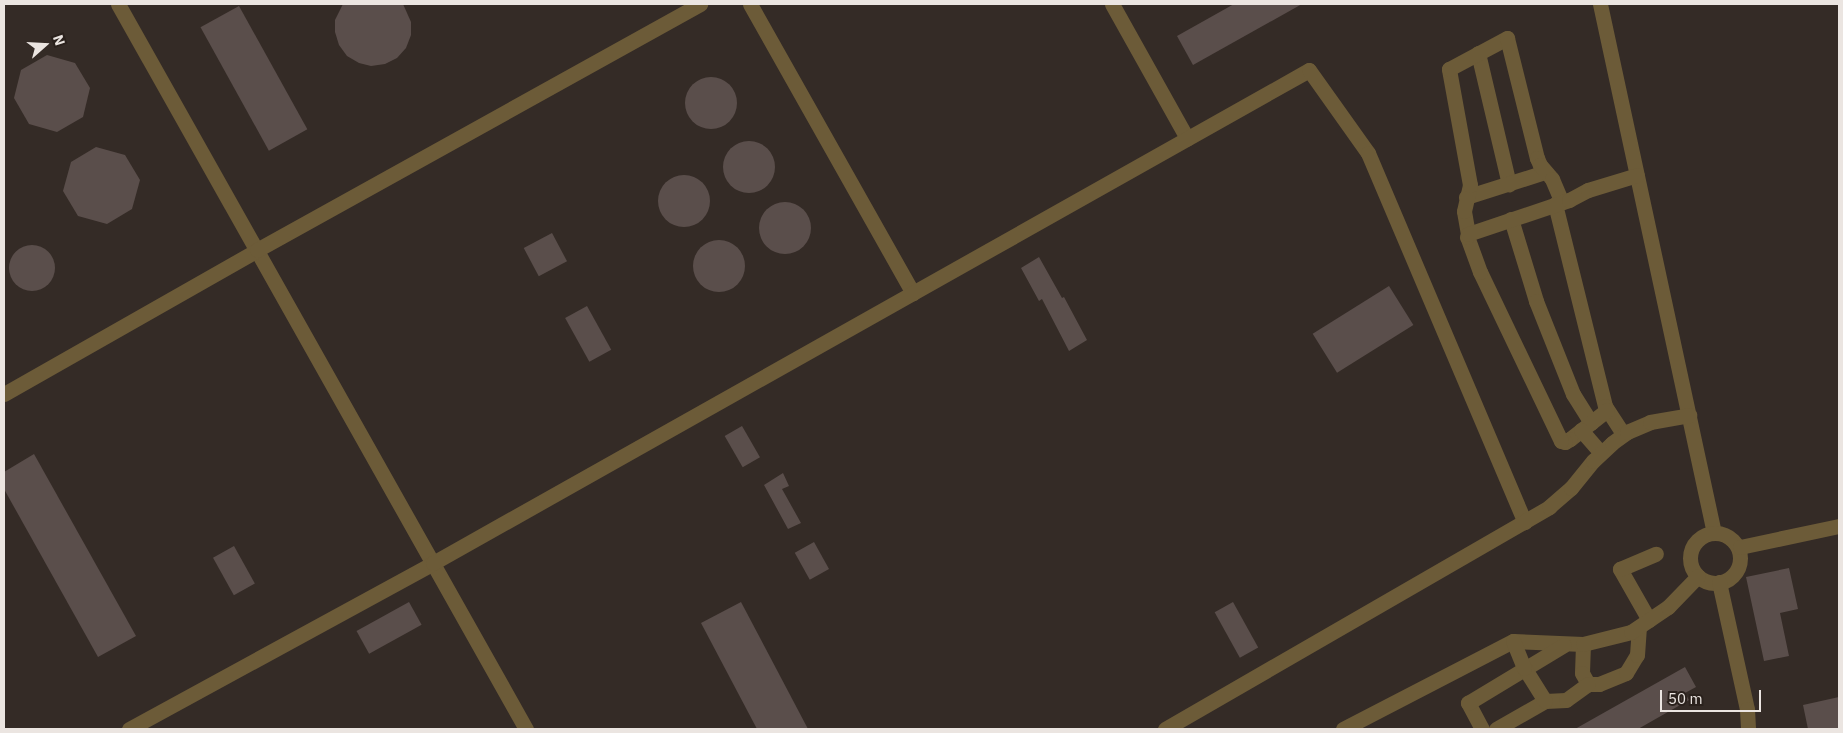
<!DOCTYPE html>
<html>
<head>
<meta charset="utf-8">
<style>
	body { margin:0 }
	#map { position:relative; width:1843px; height:733px; overflow:hidden; background:#342b26; font-family:"IBM Plex Sans",sans-serif }
	div>[style] { position:absolute }
	[style*='--x'] { left:calc(var(--x)*1px); top:calc(var(--y)*1px); width:calc(var(--w)*1px); rotate:calc(var(--a)*1deg) }
	.building>* { inset:0; background:#5a4e4b; transform-origin:0 0 }
	.round { border-radius:50% }
	.minor>* { height:15px; margin:-7.5px; padding:0 7.5px; transform-origin:7.5px; border-radius:7.5px; background:#6c5b38 }
	.minor>.ring { margin:-7.5px; padding:0; box-sizing:content-box; background:none; border:15px solid #6c5b38; border-radius:50% }
	span { translate:-50% -50%; white-space:nowrap; text-align:center; line-height:1.15; -webkit-text-stroke:4.5px #2a211c; paint-order:stroke }
	.frame { position:absolute; inset:0; border:5px solid #ebe5e1; pointer-events:none }
	.north { position:absolute; left:20px; top:20px; width:50px; height:50px; -webkit-text-stroke:4px #2a211c; paint-order:stroke; rotate:71deg; font-size:14px; font-weight:700; line-height:20px; text-align:center; color:#ebe5e1 }
	.north::after { content:''; display:block; margin:auto; width:18px; height:22px; background:#ebe5e1; clip-path:polygon(50% 0,100% 100%,50% 72%,0 100%) }
	.scale { position:absolute; left:1660px; top:690px; width:101px; height:22px; box-sizing:border-box; border:2px solid #ebe5e1; border-top:0; padding-left:6px; font-size:15px; line-height:18px; white-space:nowrap; color:#ebe5e1; -webkit-text-stroke:4px #2a211c; paint-order:stroke }
</style>
</head>
<body>
<div id="map">
	<div class="building">
		<div style="clip-path:polygon(343px 4px,403px 4px,411px 22px,411px 35px,406px 48px,397px 58px,385px 64px,371px 66px,359px 63px,347px 56px,339px 45px,335px 32px,335px 20px)"></div>
		<div style="clip-path:polygon(1234px 4px,1302px 4px,1193px 65px,1177px 36px)"></div>
		<div style="left:239px;top:6px;width:141px;height:44px;rotate:61deg"></div>
		<div style="clip-path:polygon(47px 55px,75px 63px,90px 88px,83px 117px,57px 132px,29px 124px,14px 98px,21px 70px)"></div>
		<div class="round" style="left:685px;top:77px;width:52px;height:52px"></div>
		<div class="round" style="left:723px;top:141px;width:52px;height:52px"></div>
		<div style="clip-path:polygon(96px 147px,125px 155px,140px 180px,132px 209px,107px 224px,78px 216px,63px 191px,71px 162px)"></div>
		<div class="round" style="left:658px;top:175px;width:52px;height:52px"></div>
		<div class="round" style="left:759px;top:202px;width:52px;height:52px"></div>
		<div style="left:552px;top:233px;width:32px;height:32px;rotate:62deg"></div>
		<div class="round" style="left:693px;top:240px;width:52px;height:52px"></div>
		<div class="round" style="left:9px;top:245px;width:46px;height:46px"></div>
		<div style="clip-path:polygon(1039px 257px,1062px 298px,1064px 297px,1087px 340px,1069px 351px,1042px 299px,1039px 301px,1021px 268px)"></div>
		<div style="left:1389px;top:286px;width:46px;height:90px;rotate:58deg"></div>
		<div style="left:587px;top:306px;width:50px;height:25px;rotate:61deg"></div>
		<div style="left:742px;top:426px;width:36px;height:20px;rotate:60deg"></div>
		<div style="clip-path:polygon(34px 454px,136px 636px,98px 657px,4px 489px,4px 472px)"></div>
		<div style="clip-path:polygon(783px 473px,789px 486px,782px 489px,801px 523px,788px 529px,764px 485px)"></div>
		<div style="left:814px;top:542px;width:31px;height:22px;rotate:61deg"></div>
		<div style="left:234px;top:546px;width:43px;height:24px;rotate:61deg"></div>
		<div style="clip-path:polygon(1789px 568px,1798px 609px,1780px 613px,1789px 656px,1764px 661px,1746px 577px)"></div>
		<div style="left:409px;top:602px;width:26px;height:60px;rotate:61deg"></div>
		<div style="clip-path:polygon(741px 602px,808px 729px,757px 729px,701px 623px)"></div>
		<div style="left:1233px;top:602px;width:52px;height:21px;rotate:61deg"></div>
		<div style="clip-path:polygon(1685px 667px,1696px 687px,1685px 693px,1689px 700px,1638px 729px,1575px 729px)"></div>
		<div style="clip-path:polygon(1839px 697px,1839px 729px,1808px 729px,1803px 705px)"></div>
	</div>
	<div class="minor">
		<div style="--x:118;--y:4;--w:832;--a:60.63"></div>
		<div style="--x:750;--y:4;--w:332;--a:60.6"></div>
		<div style="--x:1112;--y:4;--w:154;--a:60.8"></div>
		<div style="--x:1600;--y:4;--w:541;--a:77.84"></div>
		<div style="--x:1478;--y:53;--w:135;--a:76.7"></div>
		<div style="--x:1466;--y:197;--w:83;--a:-17.6"></div>
		<div style="--x:1555;--y:204;--w:208;--a:76.1"></div>
		<div style="--x:1605;--y:406;--w:33;--a:57"></div>
		<div style="--x:1511;--y:219;--w:86;--a:73"></div>
		<div style="--x:1536;--y:301;--w:100;--a:68.3"></div>
		<div style="--x:1573;--y:394;--w:34;--a:58"></div>
		<div style="--x:1468;--y:234;--w:23;--a:-100"></div>
		<div style="--x:1464;--y:211;--w:27;--a:-77"></div>
		<div style="--x:1470;--y:185;--w:118;--a:-100.3"></div>
		<div style="--x:1449;--y:69;--w:66;--a:-28.1"></div>
		<div style="--x:1507;--y:38;--w:124;--a:76"></div>
		<div style="--x:1537;--y:158;--w:8;--a:67"></div>
		<div style="--x:1540;--y:165;--w:18;--a:49"></div>
		<div style="--x:1552;--y:179;--w:25;--a:67"></div>
		<div style="--x:4;--y:394;--w:291;--a:-29.6"></div>
		<div style="--x:257;--y:250;--w:507;--a:-29.04"></div>
		<div style="--x:1607;--y:410;--w:47;--a:141.9"></div>
		<div style="--x:1570;--y:439;--w:6;--a:149"></div>
		<div style="--x:1565;--y:442;--w:4;--a:-166"></div>
		<div style="--x:1561;--y:441;--w:187;--a:-115.6"></div>
		<div style="--x:1480;--y:272;--w:37;--a:-110"></div>
		<div style="--x:1467;--y:237;--w:3;--a:-72"></div>
		<div style="--x:1468;--y:234;--w:107;--a:-18.6"></div>
		<div style="--x:1569;--y:200;--w:21;--a:-28"></div>
		<div style="--x:1588;--y:190;--w:51;--a:-17"></div>
		<div style="--x:1581;--y:430;--w:30;--a:49"></div>
		<div class="ring" style="left:1690px;top:533px;width:35px;height:35px"></div>
		<div style="--x:1740;--y:547;--w:101;--a:-12"></div>
		<div style="--x:1719;--y:582;--w:130;--a:77.6"></div>
		<div style="--x:1747;--y:709;--w:20;--a:87"></div>
		<div style="--x:1649;--y:620;--w:59;--a:-119.6"></div>
		<div style="--x:1620;--y:569;--w:39;--a:-23"></div>
		<div style="--x:1583;--y:644;--w:29;--a:92"></div>
		<div style="--x:1582;--y:673;--w:13;--a:61"></div>
		<div style="--x:1588;--y:684;--w:11;--a:0"></div>
		<div style="--x:1599;--y:684;--w:29;--a:-22"></div>
		<div style="--x:1626;--y:673;--w:21;--a:-59"></div>
		<div style="--x:1637;--y:655;--w:28;--a:-86"></div>
		<div style="--x:1545;--y:701;--w:21;--a:-3"></div>
		<div style="--x:1566;--y:700;--w:27;--a:-36"></div>
		<div style="--x:129;--y:729;--w:346;--a:-28.6"></div>
		<div style="--x:433;--y:563;--w:1005;--a:-29.37"></div>
		<div style="--x:1309;--y:70;--w:102;--a:54.6"></div>
		<div style="--x:1368;--y:153;--w:401;--a:67"></div>
		<div style="--x:1165;--y:729;--w:444;--a:-30"></div>
		<div style="--x:1549;--y:507;--w:29;--a:-41"></div>
		<div style="--x:1571;--y:488;--w:35;--a:-51"></div>
		<div style="--x:1593;--y:461;--w:26;--a:-43"></div>
		<div style="--x:1612;--y:443;--w:19;--a:-36"></div>
		<div style="--x:1627;--y:432;--w:25;--a:-23"></div>
		<div style="--x:1650;--y:422;--w:40;--a:-10"></div>
		<div style="--x:1343;--y:729;--w:191;--a:-27.4"></div>
		<div style="--x:1513;--y:641;--w:70;--a:2.5"></div>
		<div style="--x:1583;--y:644;--w:49;--a:-14"></div>
		<div style="--x:1631;--y:632;--w:45;--a:-34"></div>
		<div style="--x:1668;--y:607;--w:43;--a:-45.9"></div>
		<div style="--x:1482;--y:729;--w:30;--a:-118"></div>
		<div style="--x:1468;--y:703;--w:112;--a:-31.1"></div>
		<div style="--x:1496;--y:729;--w:56;--a:-29.7"></div>
		<div style="--x:1545;--y:701;--w:39;--a:-122"></div>
		<div style="--x:1524;--y:668;--w:29;--a:-112"></div>
	</div>
	<div class="frame"></div>
	<div class="north">N</div>
	<div class="scale">50 m</div>
</div>
</body>
</html>
